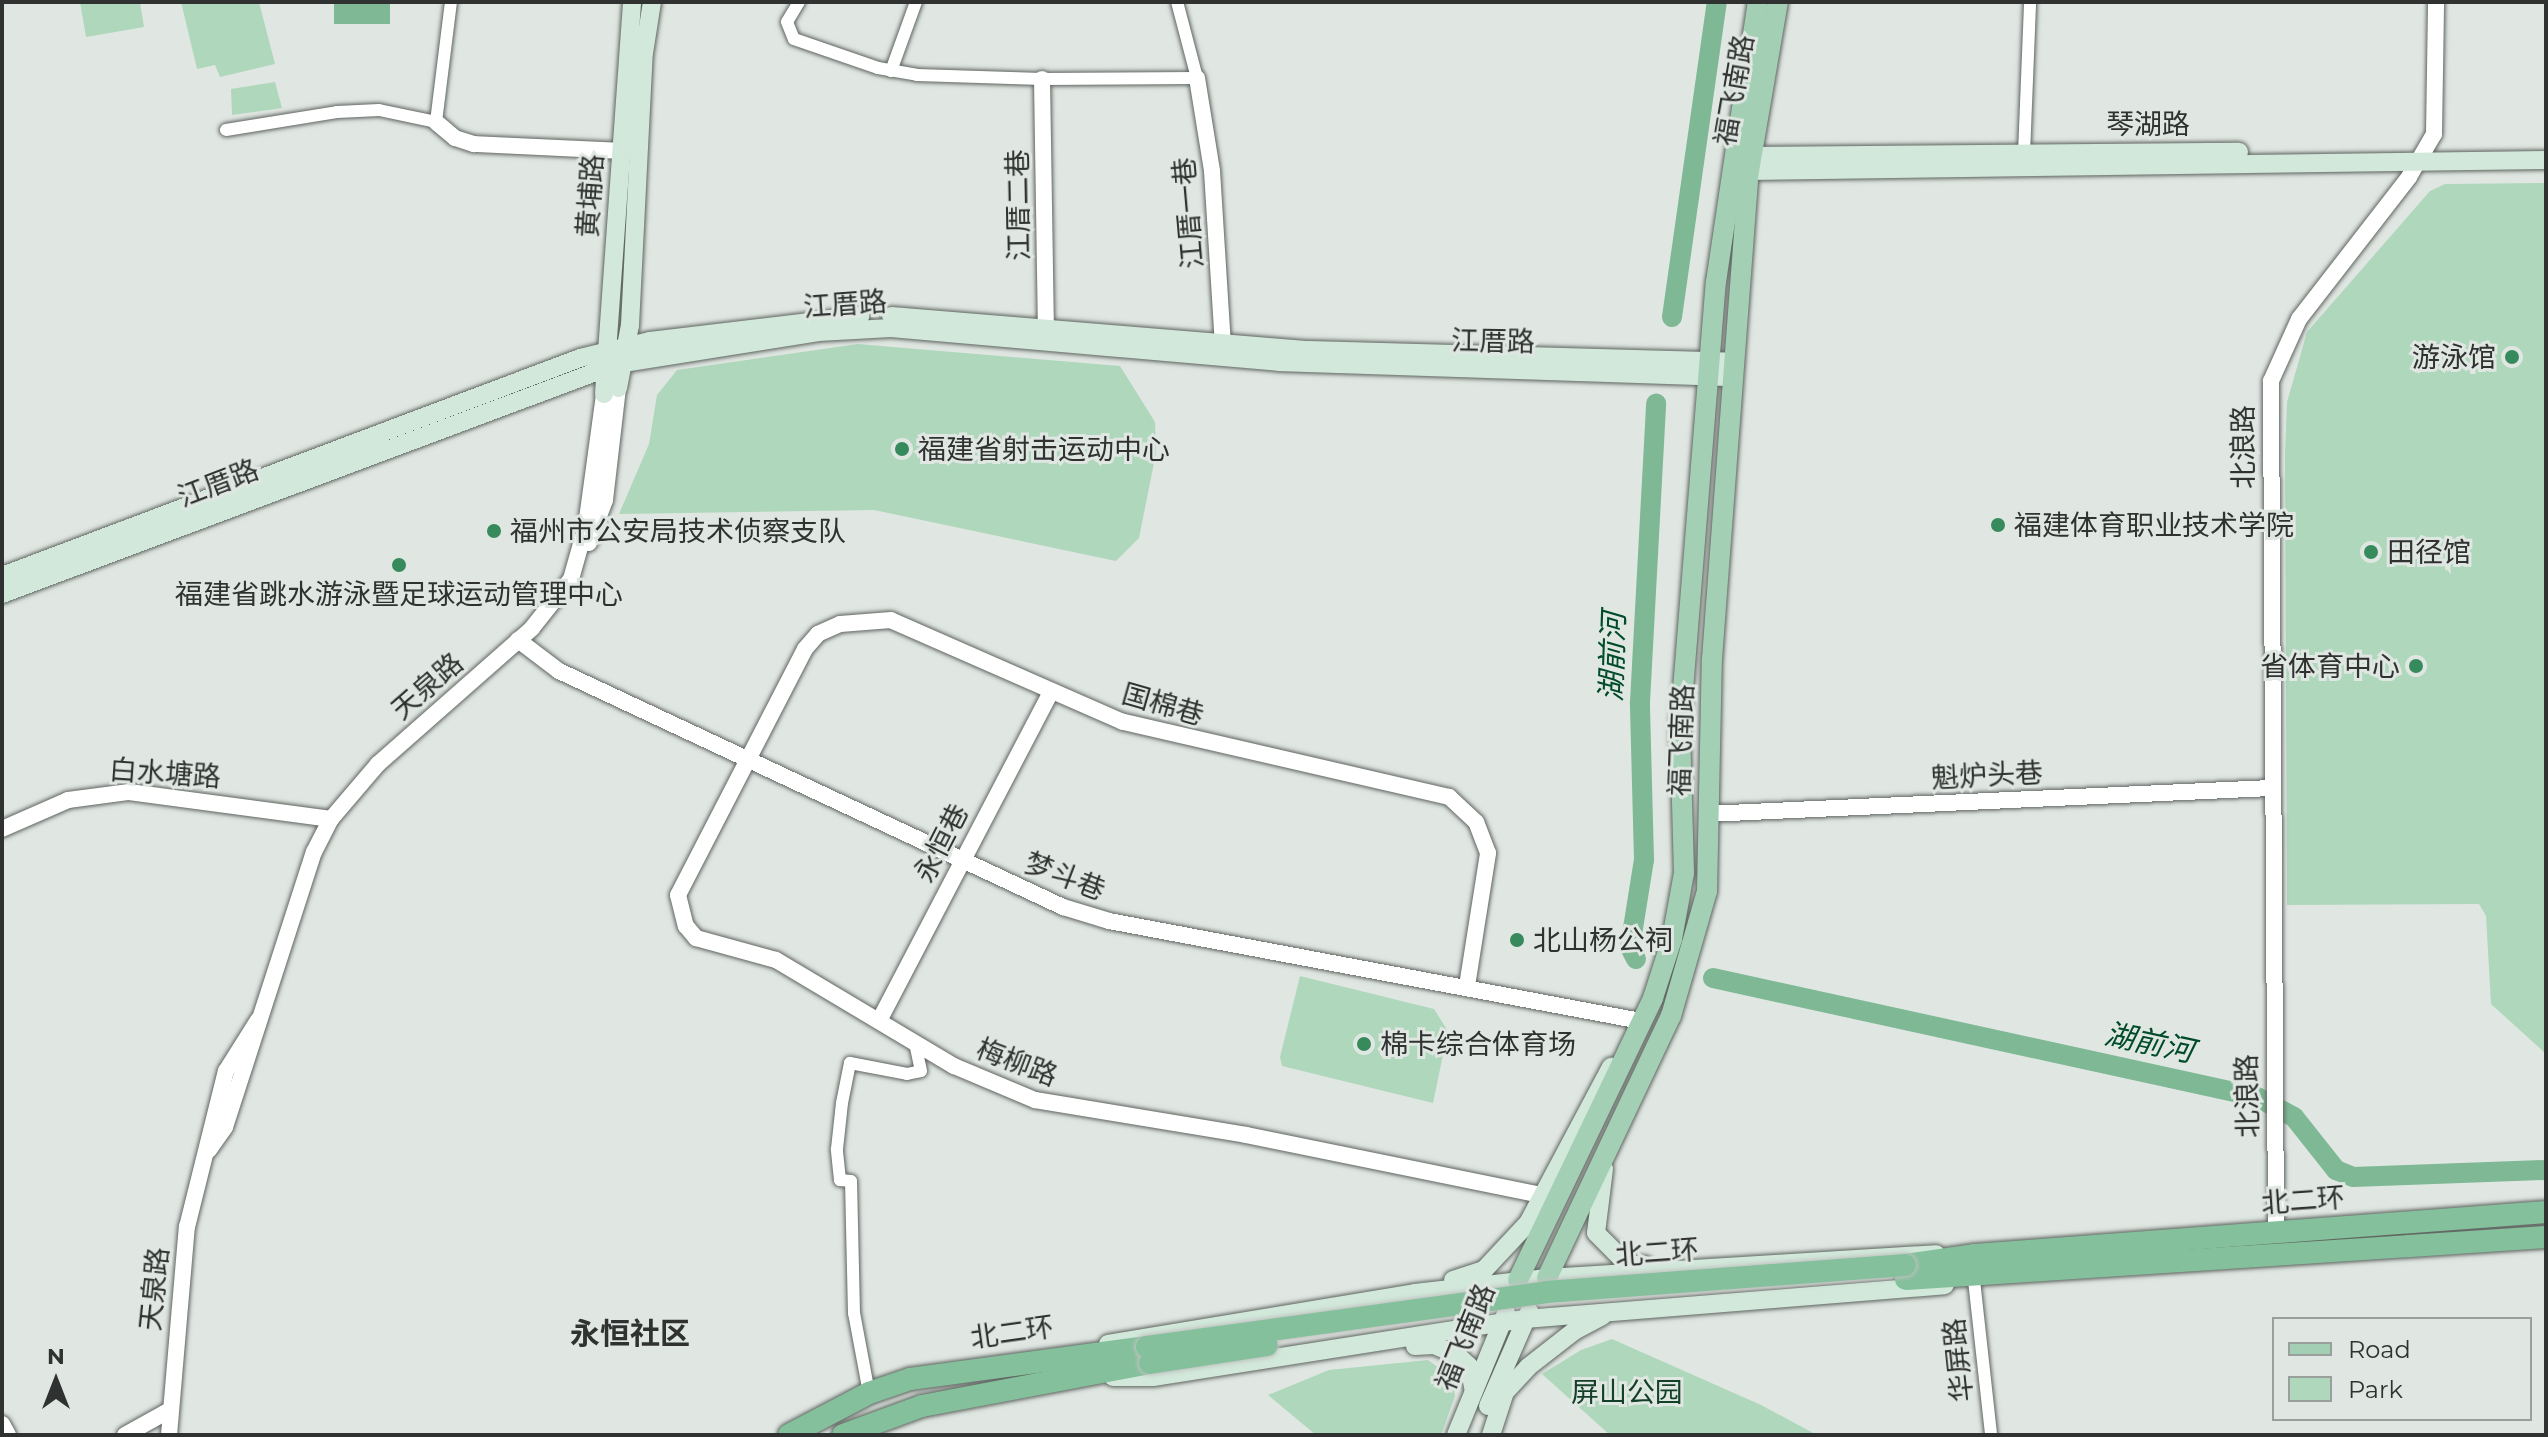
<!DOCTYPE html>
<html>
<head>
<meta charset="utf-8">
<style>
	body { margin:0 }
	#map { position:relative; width:2548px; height:1437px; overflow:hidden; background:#e0e7e2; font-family:Montserrat,"Noto Sans SC",sans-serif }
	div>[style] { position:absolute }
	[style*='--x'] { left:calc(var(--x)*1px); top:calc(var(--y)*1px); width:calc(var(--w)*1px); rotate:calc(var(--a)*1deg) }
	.green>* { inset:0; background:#afd7bc }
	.water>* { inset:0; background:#7eb894; transform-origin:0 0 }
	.river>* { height:20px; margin:-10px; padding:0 10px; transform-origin:10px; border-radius:10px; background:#7eb894 }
	.roads { filter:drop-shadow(0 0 2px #5f6460) drop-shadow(0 0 2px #5f6460) }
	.minor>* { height:12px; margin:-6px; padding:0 6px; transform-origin:6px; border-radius:6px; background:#fff }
	.tertiary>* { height:16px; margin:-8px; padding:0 8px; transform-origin:8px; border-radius:8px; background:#fff }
	.secondary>* { height:18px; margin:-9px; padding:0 9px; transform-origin:9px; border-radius:9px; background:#d1e8da }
	.primary>* { height:20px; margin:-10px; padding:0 10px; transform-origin:10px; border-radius:10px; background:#a3d0b5 }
	.trunk>* { height:22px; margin:-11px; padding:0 11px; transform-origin:11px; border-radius:11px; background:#84c09c }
	.bridges { filter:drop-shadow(0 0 2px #c1c2c1) drop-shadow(0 0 2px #c1c2c1) }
	.trunk-bridge>* { height:22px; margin:-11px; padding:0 11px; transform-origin:11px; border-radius:11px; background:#84c09c }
	.dots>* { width:22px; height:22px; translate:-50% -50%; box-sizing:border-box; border:4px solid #e0e7e2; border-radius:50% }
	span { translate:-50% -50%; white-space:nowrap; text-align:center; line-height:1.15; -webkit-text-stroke:6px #e0e7e2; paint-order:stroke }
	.street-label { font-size:28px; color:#2f3230 }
	.poi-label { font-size:28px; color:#2f3230 }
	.right { translate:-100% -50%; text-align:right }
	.left { translate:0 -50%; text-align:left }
	.park-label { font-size:28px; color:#134028 }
	.water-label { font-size:30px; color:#004b29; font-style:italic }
	.neighbourhood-label { font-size:30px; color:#2f3230; font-weight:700 }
	.frame { position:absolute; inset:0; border:4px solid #2f3230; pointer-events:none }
	.legend { position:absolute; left:2272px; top:1317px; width:260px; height:104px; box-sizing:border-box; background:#e0e7e2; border:2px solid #999f9b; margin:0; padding:10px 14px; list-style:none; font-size:24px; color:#2f3230 }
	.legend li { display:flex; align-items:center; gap:16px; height:40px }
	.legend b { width:40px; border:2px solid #999f9b }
	.north { position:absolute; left:16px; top:1341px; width:80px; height:80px; -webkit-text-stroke:6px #e0e7e2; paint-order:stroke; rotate:0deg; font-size:22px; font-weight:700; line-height:32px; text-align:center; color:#2f3230 }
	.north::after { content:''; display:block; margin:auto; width:28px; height:36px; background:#2f3230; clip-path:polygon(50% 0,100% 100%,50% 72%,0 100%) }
</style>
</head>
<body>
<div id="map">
	<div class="green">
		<div style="clip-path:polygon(80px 2px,140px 2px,144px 27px,86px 37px)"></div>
		<div style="clip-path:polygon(181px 2px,259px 2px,275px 64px,220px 77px,215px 65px,197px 69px)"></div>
		<div style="clip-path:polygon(275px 82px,282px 108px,232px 115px,231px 89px)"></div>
		<div style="clip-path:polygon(2546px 183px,2546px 1054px,2491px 1004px,2486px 916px,2479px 904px,2287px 905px,2285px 456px,2287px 402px,2307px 332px,2430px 191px,2445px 184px)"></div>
		<div style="clip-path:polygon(858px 344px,1120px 366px,1155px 422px,1156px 453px,1139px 538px,1116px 561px,874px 510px,619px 514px,649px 444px,657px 395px,677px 370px)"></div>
		<div style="clip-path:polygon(1300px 976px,1434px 1009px,1448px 1031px,1433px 1103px,1282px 1066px,1280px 1057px)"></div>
		<div style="clip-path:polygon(1612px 1339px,1761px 1405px,1817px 1435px,1610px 1435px,1542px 1374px,1581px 1350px)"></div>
		<div style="clip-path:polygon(1428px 1360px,1453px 1378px,1455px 1396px,1441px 1435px,1316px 1435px,1268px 1395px,1329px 1370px)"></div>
	</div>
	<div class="water">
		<div style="left:334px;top:2px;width:56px;height:22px"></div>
	</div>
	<div class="river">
		<div style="--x:1672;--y:317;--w:318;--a:-81.9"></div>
		<div style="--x:1636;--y:959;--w:13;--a:-117"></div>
		<div style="--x:1630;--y:947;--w:88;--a:-80.9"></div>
		<div style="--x:1644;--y:860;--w:158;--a:-91.5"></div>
		<div style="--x:1640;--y:702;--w:299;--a:-86.9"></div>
		<div style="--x:1713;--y:978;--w:557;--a:12.34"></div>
		<div style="--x:2257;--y:1097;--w:42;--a:28.4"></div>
		<div style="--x:2294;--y:1117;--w:68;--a:51.6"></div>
		<div style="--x:2336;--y:1170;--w:18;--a:22"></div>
		<div style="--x:2353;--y:1177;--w:193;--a:-2.1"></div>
	</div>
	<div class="roads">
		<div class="minor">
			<div style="--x:799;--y:2;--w:23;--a:121"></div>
			<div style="--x:787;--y:22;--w:18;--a:68"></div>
			<div style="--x:794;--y:39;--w:89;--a:19"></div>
			<div style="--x:878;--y:68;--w:40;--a:10"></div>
			<div style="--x:917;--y:75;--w:125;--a:1.8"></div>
			<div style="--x:1042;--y:79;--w:155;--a:-0.4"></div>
			<div style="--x:1197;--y:78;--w:79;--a:-104.7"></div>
			<div style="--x:891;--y:71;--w:73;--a:-70.1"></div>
			<div style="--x:226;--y:130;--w:112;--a:-9.2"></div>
			<div style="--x:337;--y:112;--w:42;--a:-2.7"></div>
			<div style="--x:379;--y:110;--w:58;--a:11.9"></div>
			<div style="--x:436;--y:122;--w:121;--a:-82.9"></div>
			<div style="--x:2024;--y:154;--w:152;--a:-87.7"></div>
			<div style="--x:1974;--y:1280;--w:156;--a:83.7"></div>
			<div style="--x:869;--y:1393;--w:81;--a:-100.6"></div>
			<div style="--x:854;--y:1313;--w:132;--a:-91.3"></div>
			<div style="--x:851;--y:1181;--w:11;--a:-175"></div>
			<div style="--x:840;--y:1180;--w:31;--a:-96"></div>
			<div style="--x:837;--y:1149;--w:46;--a:-83.8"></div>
			<div style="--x:842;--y:1103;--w:41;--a:-78.7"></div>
			<div style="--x:850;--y:1063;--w:58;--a:10.9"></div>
			<div style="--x:907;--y:1074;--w:14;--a:-12"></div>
			<div style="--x:921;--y:1071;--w:29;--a:-102"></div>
		</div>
		<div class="tertiary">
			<div style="--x:1197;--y:78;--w:94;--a:80.8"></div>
			<div style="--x:1212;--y:171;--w:173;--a:86.4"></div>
			<div style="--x:1042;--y:79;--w:251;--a:89.1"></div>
			<div style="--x:436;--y:122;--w:25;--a:40"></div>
			<div style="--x:455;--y:138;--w:20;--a:18"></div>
			<div style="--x:474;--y:144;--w:147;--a:2.7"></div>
			<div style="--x:589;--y:543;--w:46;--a:-69.6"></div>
			<div style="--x:605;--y:500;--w:113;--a:-83.4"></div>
			<div style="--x:518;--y:640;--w:51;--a:37.1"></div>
			<div style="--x:559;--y:671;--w:557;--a:25.09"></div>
			<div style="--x:1063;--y:907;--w:48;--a:16.9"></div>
			<div style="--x:1109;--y:921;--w:541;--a:10.65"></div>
			<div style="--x:1707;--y:814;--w:564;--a:-2.64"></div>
			<div style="--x:2;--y:829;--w:72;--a:-23.7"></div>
			<div style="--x:68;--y:800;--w:62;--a:-7.5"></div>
			<div style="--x:129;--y:792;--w:204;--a:7.6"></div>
			<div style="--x:1467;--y:986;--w:135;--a:-81"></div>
			<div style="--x:1488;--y:853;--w:33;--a:-111"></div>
			<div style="--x:1476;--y:822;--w:37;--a:-137"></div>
			<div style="--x:1449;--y:797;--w:335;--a:-167"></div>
			<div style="--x:1123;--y:722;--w:253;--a:-156.3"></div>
			<div style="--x:891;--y:620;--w:51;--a:175.5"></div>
			<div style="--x:840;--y:624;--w:24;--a:156"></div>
			<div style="--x:818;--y:634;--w:20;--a:131"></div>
			<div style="--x:805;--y:649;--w:277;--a:117.3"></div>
			<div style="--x:678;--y:895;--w:32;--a:76"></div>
			<div style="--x:686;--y:926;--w:16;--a:50"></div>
			<div style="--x:696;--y:938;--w:83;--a:15.4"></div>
			<div style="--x:776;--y:960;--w:207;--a:30.8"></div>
			<div style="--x:954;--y:1066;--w:88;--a:22.8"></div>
			<div style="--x:1035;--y:1100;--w:214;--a:9.4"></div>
			<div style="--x:1246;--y:1135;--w:305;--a:11.5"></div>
			<div style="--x:880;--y:1019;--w:369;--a:-62.4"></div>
			<div style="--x:209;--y:1150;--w:28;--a:-55"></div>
			<div style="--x:225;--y:1127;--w:289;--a:-72.1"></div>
			<div style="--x:314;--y:852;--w:37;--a:-63"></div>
			<div style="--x:331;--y:819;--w:72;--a:-49.5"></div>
			<div style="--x:378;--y:764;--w:205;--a:-41.4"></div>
			<div style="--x:532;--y:628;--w:63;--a:-51.5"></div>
			<div style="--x:571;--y:579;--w:55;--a:-74.2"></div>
			<div style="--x:586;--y:526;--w:133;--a:-82.2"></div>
			<div style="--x:2276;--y:1233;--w:852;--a:-90.34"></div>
			<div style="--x:2271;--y:381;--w:68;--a:-65.7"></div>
			<div style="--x:2299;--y:319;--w:180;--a:-52.2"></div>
			<div style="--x:2409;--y:177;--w:50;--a:-59.8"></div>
			<div style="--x:2434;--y:134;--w:132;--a:-89.1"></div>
			<div style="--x:2;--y:1424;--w:13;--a:61"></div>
			<div style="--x:125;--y:1435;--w:51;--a:-29.1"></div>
			<div style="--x:169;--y:1435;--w:209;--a:-85.1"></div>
			<div style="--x:187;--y:1227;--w:161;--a:-76"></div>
			<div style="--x:226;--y:1071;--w:60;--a:-57.9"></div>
		</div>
		<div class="secondary">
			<div style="--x:1751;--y:156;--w:488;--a:-0.5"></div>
			<div style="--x:1749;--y:171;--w:797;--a:-0.79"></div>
			<div style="--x:891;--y:316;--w:419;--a:4.7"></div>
			<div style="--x:1309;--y:350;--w:425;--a:1.6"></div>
			<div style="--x:618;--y:388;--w:64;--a:-79.2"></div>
			<div style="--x:630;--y:325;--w:272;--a:-87.1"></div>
			<div style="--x:644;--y:53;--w:52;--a:-81.1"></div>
			<div style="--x:604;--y:394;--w:393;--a:-85.9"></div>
			<div style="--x:2;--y:576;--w:618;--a:-20.66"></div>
			<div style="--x:580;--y:358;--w:72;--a:-13.7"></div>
			<div style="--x:650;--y:341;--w:212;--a:-6.8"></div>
			<div style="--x:2;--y:594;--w:657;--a:-20.5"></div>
			<div style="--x:617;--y:364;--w:204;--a:-9"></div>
			<div style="--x:818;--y:332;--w:73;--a:-3.1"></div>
			<div style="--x:891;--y:328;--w:389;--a:5"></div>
			<div style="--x:1279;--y:362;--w:455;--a:1.9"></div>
			<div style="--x:1604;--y:1169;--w:64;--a:97.1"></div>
			<div style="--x:1596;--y:1233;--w:45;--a:45"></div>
			<div style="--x:1628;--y:1265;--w:17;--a:0"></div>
			<div style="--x:1453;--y:1280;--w:33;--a:-18"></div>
			<div style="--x:1484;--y:1270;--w:64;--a:-46.9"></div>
			<div style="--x:1528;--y:1223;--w:177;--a:-62"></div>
			<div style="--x:1108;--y:1344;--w:311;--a:-9.4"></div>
			<div style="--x:1415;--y:1293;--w:133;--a:-6.5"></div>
			<div style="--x:1547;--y:1278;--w:390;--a:-3.5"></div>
			<div style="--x:1415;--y:1346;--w:19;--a:-3"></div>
			<div style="--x:1434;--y:1345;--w:25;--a:23"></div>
			<div style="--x:1457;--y:1355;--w:16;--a:43"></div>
			<div style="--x:1469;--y:1366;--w:25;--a:79"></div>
			<div style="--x:1113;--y:1377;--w:40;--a:0"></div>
			<div style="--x:1153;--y:1377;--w:376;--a:-8.9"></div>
			<div style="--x:1525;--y:1319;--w:421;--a:-4.6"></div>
			<div style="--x:1488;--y:1406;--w:103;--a:-66.4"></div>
			<div style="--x:1456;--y:1435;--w:132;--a:-67.7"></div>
			<div style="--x:1491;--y:1435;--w:45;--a:-72"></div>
			<div style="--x:1505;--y:1392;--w:34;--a:-47"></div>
			<div style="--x:1528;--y:1367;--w:58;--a:-38"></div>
			<div style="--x:1574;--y:1331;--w:32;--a:-28"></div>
		</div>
		<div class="primary">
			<div style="--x:1547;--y:1278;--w:290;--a:-64.7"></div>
			<div style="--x:1671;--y:1016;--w:130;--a:-73.9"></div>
			<div style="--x:1707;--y:891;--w:232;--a:-88.8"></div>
			<div style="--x:1712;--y:659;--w:489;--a:-85.7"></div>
			<div style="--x:1749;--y:171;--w:171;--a:-80.3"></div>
			<div style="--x:1518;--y:1280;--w:313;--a:-64.4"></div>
			<div style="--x:1653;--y:998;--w:62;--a:-72.1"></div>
			<div style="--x:1672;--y:939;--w:67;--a:-79.7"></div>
			<div style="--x:1684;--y:873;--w:146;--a:-91.6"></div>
			<div style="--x:1680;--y:727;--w:446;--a:-85.4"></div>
			<div style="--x:1716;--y:282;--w:283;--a:-81.5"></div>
		</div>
		<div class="trunk">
			<div style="--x:1905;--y:1265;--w:71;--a:-8.1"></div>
			<div style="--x:1975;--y:1255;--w:573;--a:-4.31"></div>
			<div style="--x:1906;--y:1279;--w:641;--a:-3.75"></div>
			<div style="--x:789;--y:1435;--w:90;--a:-27.7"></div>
			<div style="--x:869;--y:1393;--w:43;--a:-18.9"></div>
			<div style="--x:910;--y:1379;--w:239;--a:-7.7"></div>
			<div style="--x:843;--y:1435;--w:84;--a:-20.2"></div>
			<div style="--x:922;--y:1406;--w:232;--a:-10.7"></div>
		</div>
	</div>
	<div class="bridges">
		<div class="trunk-bridge">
			<div style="--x:1147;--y:1347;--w:404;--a:-7.8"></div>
			<div style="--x:1547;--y:1292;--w:359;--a:-4.3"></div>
			<div style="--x:1150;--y:1363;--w:118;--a:-8.7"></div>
		</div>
	</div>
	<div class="dots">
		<div style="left:2512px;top:357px;background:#378a5c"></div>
		<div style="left:902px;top:449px;background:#378a5c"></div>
		<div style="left:1998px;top:525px;background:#378a5c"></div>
		<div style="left:494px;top:531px;background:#378a5c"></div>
		<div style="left:2371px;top:552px;background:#378a5c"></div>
		<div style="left:399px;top:565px;background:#378a5c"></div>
		<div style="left:2416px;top:666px;background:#378a5c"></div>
		<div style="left:1517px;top:940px;background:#378a5c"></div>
		<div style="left:1364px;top:1044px;background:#378a5c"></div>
	</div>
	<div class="street-label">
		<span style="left:1734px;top:90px;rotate:-80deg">福飞南路</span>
		<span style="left:2148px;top:124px">琴湖路</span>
		<span style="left:590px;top:196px;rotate:-86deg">黄埔路</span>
		<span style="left:1018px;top:205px;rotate:-91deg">江厝二巷</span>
		<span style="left:1188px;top:213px;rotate:-95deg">江厝一巷</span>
		<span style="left:845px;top:304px;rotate:-4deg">江厝路</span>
		<span style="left:1493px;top:341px;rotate:1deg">江厝路</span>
		<span style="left:2243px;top:447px;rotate:-90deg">北浪路</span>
		<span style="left:218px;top:483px;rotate:-21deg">江厝路</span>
		<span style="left:427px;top:686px;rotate:-41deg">天泉路</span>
		<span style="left:1163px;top:704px;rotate:16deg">国棉巷</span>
		<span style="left:1681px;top:740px;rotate:-88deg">福飞南路</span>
		<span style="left:165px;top:773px;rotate:4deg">白水塘路</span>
		<span style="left:1987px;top:775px;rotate:-3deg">魁炉头巷</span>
		<span style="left:941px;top:843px;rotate:-63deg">永恒巷</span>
		<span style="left:1065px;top:876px;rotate:21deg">梦斗巷</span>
		<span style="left:1017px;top:1062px;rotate:21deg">梅柳路</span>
		<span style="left:2247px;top:1096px;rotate:-91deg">北浪路</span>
		<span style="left:2303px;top:1200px;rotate:-4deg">北二环</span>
		<span style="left:1657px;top:1252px;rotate:-4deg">北二环</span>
		<span style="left:154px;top:1289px;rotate:-84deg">天泉路</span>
		<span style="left:1012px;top:1332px;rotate:-8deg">北二环</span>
		<span style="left:1465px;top:1337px;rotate:-68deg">福飞南路</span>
		<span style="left:1958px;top:1360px;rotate:-96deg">华屏路</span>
	</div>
	<div class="poi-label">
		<span class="right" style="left:2496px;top:357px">游泳馆</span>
		<span class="left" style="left:918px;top:449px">福建省射击运动中心</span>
		<span class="left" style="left:2014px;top:525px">福建体育职业技术学院</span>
		<span class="left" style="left:510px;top:531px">福州市公安局技术侦察支队</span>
		<span class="left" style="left:2387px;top:552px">田径馆</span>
		<span style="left:399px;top:594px">福建省跳水游泳暨足球运动管理中心</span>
		<span class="right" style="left:2400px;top:666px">省体育中心</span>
		<span class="left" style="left:1533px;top:940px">北山杨公祠</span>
		<span class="left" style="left:1380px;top:1044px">棉卡综合体育场</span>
	</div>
	<div class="park-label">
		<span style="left:1627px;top:1392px">屏山公园</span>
	</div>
	<div class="water-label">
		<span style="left:1613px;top:657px;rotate:-88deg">湖前河</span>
		<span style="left:2149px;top:1043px;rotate:12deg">湖前河</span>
	</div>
	<div class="neighbourhood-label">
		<span style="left:630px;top:1334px">永恒社区</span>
	</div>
	<div class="frame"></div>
	<ul class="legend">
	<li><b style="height:10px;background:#a3d0b5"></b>Road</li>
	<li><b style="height:22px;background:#afd7bc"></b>Park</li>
	</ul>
	<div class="north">N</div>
</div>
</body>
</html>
